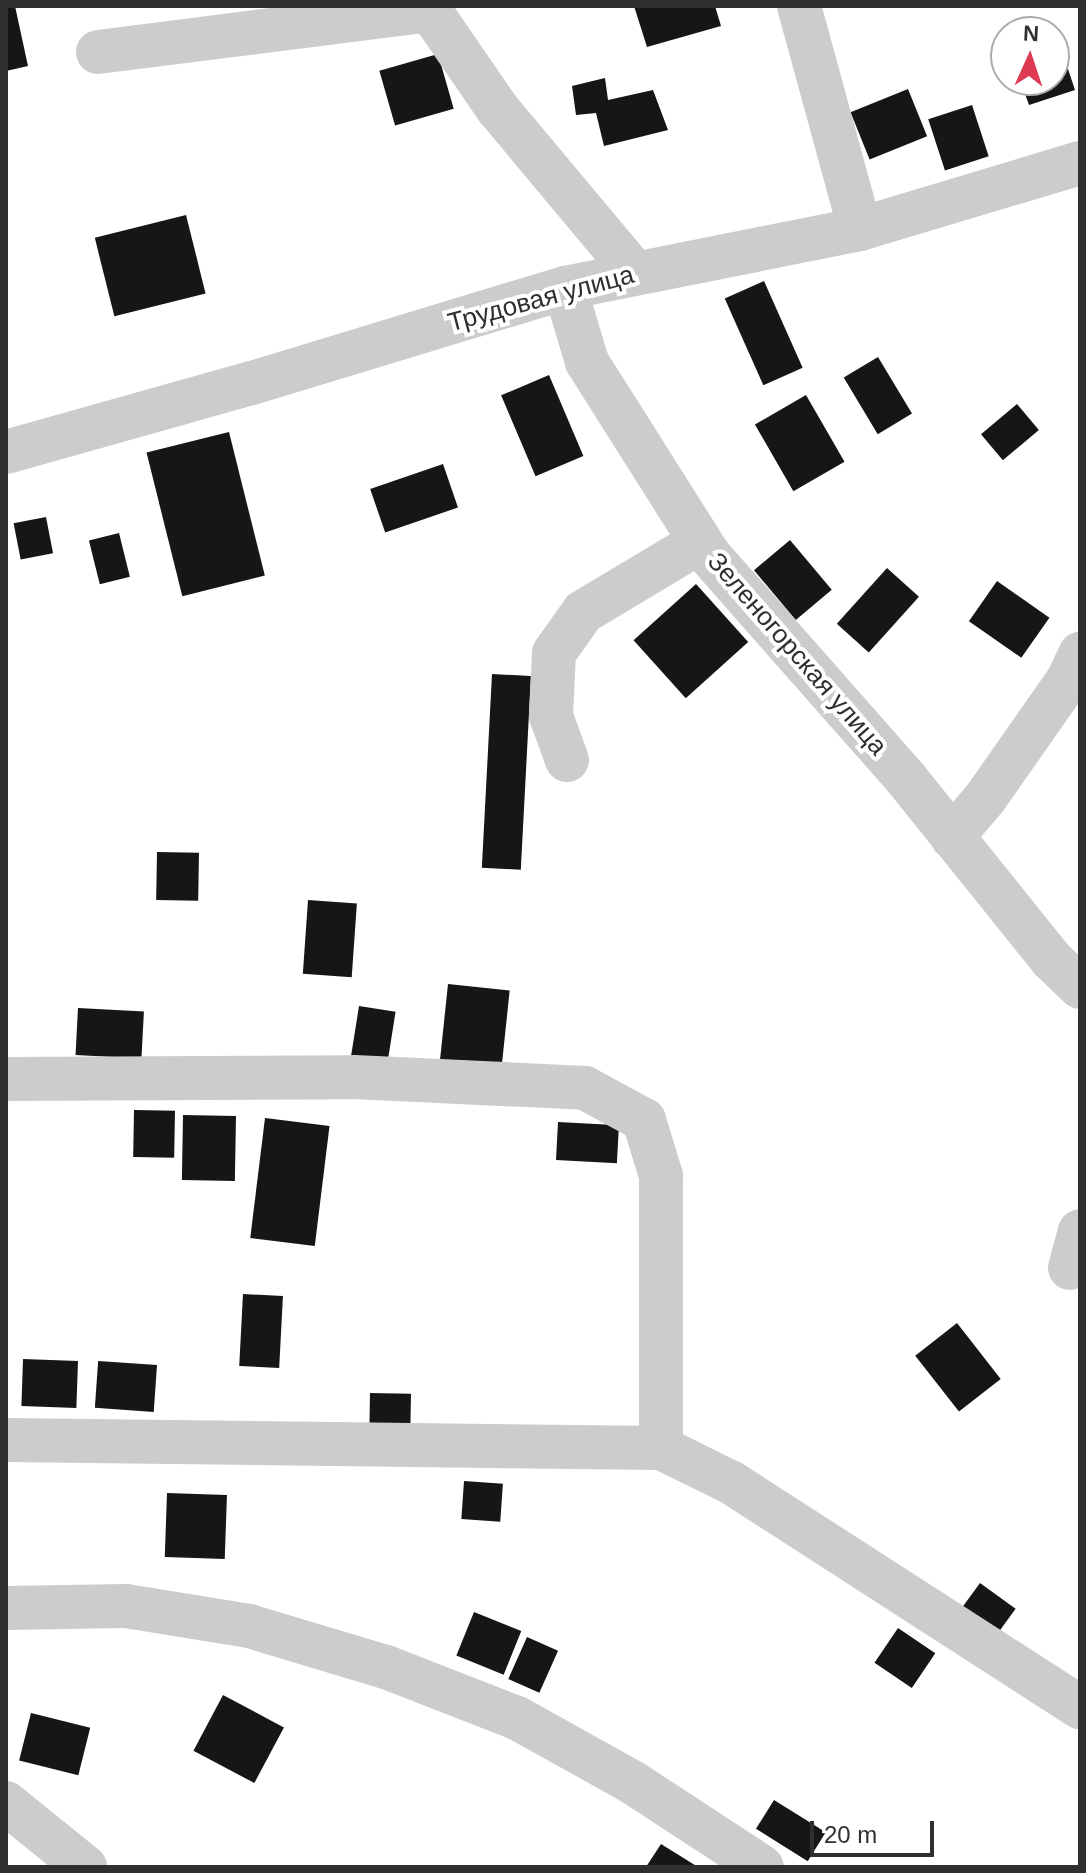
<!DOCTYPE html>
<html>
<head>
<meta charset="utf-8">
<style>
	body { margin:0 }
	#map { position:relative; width:1086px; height:1873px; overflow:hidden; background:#fff; font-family:Helvetica,sans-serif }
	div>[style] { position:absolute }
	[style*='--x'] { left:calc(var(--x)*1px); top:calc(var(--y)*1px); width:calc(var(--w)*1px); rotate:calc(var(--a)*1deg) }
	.building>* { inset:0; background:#161616; transform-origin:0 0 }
	.minor>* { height:44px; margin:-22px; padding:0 22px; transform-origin:22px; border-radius:22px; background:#ccc }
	span { translate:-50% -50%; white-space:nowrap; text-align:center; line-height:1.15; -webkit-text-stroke:8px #fff; paint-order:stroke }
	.street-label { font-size:26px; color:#2f2f2f }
	.frame { position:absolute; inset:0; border:8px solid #2f2f2f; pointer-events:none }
	.north { position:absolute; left:990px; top:16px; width:80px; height:80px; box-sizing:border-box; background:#fff; border:2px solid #acacac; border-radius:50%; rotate:3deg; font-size:22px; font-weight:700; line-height:32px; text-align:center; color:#2f2f2f }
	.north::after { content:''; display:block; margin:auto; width:28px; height:36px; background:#de3a54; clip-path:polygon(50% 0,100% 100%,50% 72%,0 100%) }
	.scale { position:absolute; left:810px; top:1821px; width:124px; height:36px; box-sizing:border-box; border:4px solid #2f2f2f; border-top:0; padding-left:10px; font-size:24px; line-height:28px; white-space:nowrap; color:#2f2f2f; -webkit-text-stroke:6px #fff; paint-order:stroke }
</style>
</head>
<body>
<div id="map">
	<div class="building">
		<div style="clip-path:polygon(6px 6px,15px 6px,28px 66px,6px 71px)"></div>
		<div style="clip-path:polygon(634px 6px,715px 6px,721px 26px,647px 47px)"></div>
		<div style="clip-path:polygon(1053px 24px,1075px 90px,1029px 105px,1020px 80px,1054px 80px,1054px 32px,1030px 31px)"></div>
		<div style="left:438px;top:54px;width:57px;height:61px;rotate:74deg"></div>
		<div style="clip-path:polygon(605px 78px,608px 100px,653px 90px,668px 130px,604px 146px,596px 113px,576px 115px,572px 86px)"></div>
		<div style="left:908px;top:89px;width:51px;height:62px;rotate:68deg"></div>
		<div style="left:972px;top:105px;width:54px;height:46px;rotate:72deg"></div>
		<div style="left:186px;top:215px;width:81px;height:94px;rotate:76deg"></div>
		<div style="left:764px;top:281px;width:95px;height:43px;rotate:66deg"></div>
		<div style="left:878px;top:357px;width:66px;height:40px;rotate:59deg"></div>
		<div style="left:549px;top:375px;width:88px;height:52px;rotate:67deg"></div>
		<div style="left:806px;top:395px;width:77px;height:59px;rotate:60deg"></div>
		<div style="left:1017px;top:404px;width:34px;height:47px;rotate:50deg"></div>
		<div style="left:229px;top:432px;width:148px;height:85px;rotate:76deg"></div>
		<div style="left:443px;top:464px;width:46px;height:77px;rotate:71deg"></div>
		<div style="left:46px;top:517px;width:37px;height:33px;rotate:79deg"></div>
		<div style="left:119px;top:533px;width:45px;height:31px;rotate:76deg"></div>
		<div style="left:790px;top:540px;width:65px;height:47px;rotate:50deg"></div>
		<div style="left:887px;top:568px;width:43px;height:75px;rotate:42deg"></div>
		<div style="left:997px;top:581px;width:64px;height:49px;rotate:35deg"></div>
		<div style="left:696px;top:584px;width:78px;height:84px;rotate:48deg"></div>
		<div style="left:492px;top:674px;width:39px;height:194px;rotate:3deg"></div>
		<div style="left:157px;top:852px;width:42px;height:48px;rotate:1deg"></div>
		<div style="left:308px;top:900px;width:49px;height:74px;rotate:4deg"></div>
		<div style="left:448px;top:984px;width:62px;height:76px;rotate:6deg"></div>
		<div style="left:359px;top:1006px;width:37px;height:53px;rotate:9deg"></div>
		<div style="left:78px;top:1008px;width:66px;height:47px;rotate:3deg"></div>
		<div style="left:134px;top:1110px;width:41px;height:47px;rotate:1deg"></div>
		<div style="left:183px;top:1115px;width:53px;height:65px;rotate:1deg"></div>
		<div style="left:265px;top:1118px;width:65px;height:121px;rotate:7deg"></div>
		<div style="left:558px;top:1122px;width:61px;height:38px;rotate:3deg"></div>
		<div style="left:243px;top:1294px;width:40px;height:72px;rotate:3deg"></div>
		<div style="left:957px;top:1323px;width:71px;height:53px;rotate:52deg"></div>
		<div style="left:78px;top:1361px;width:47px;height:55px;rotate:92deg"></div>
		<div style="left:157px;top:1365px;width:47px;height:59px;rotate:94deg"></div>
		<div style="left:370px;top:1393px;width:41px;height:32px;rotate:1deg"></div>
		<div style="left:464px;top:1481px;width:39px;height:38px;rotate:4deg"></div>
		<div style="left:167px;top:1493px;width:60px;height:64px;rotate:2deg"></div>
		<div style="left:980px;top:1583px;width:44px;height:36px;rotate:36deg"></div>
		<div style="left:474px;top:1612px;width:51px;height:47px;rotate:22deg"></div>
		<div style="left:898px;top:1628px;width:45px;height:42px;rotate:34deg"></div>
		<div style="left:527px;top:1637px;width:34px;height:46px;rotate:24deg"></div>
		<div style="left:223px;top:1695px;width:69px;height:63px;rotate:28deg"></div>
		<div style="left:31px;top:1713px;width:61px;height:49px;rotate:14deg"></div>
		<div style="left:774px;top:1800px;width:61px;height:34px;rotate:32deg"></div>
		<div style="clip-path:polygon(661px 1844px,698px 1867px,646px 1867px)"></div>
	</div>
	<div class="minor">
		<div style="--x:427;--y:6;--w:124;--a:55.5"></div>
		<div style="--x:497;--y:108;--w:215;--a:50.1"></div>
		<div style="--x:799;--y:6;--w:231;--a:74.7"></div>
		<div style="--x:98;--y:52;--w:334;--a:-7.2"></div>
		<div style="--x:565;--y:288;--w:77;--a:73.4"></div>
		<div style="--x:587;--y:362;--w:228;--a:57.7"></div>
		<div style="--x:709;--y:555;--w:301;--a:48.6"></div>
		<div style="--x:908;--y:781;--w:228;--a:51.2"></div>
		<div style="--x:1051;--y:959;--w:40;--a:44"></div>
		<div style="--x:6;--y:452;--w:255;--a:-15.7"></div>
		<div style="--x:252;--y:383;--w:327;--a:-16.9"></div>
		<div style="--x:565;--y:288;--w:301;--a:-11.3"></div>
		<div style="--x:860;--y:229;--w:230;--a:-16.7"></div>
		<div style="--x:567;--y:760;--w:47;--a:-110"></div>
		<div style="--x:551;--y:716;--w:63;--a:-87.3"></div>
		<div style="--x:554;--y:653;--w:50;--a:-54.7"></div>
		<div style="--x:583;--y:612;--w:136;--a:-30.9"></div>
		<div style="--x:952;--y:837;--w:52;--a:-49.6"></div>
		<div style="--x:986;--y:797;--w:143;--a:-55"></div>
		<div style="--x:1068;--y:680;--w:29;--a:-65"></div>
		<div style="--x:6;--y:1079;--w:348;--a:-0.3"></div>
		<div style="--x:354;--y:1077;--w:231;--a:2.7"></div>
		<div style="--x:585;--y:1088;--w:67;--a:28.5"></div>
		<div style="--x:644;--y:1120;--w:59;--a:73.1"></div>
		<div style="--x:661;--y:1176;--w:272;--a:90"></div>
		<div style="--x:1070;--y:1268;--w:38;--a:-75"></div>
		<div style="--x:6;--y:1440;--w:655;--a:0.7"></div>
		<div style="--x:661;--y:1448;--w:79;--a:26.2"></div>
		<div style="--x:732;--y:1483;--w:414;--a:32.8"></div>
		<div style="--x:6;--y:1608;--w:120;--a:-1"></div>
		<div style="--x:126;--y:1606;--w:125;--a:9.2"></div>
		<div style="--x:249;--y:1626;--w:143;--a:16.7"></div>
		<div style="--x:386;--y:1667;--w:141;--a:21.3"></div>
		<div style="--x:517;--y:1718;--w:132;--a:29.1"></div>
		<div style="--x:632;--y:1782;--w:155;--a:33.2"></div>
		<div style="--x:6;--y:1803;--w:102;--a:39"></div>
	</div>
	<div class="street-label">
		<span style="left:541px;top:299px;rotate:-15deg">Трудовая улица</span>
		<span style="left:797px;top:654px;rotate:49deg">Зеленогорская улица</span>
	</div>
	<div class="frame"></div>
	<div class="north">N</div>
	<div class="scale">20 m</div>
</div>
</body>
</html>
